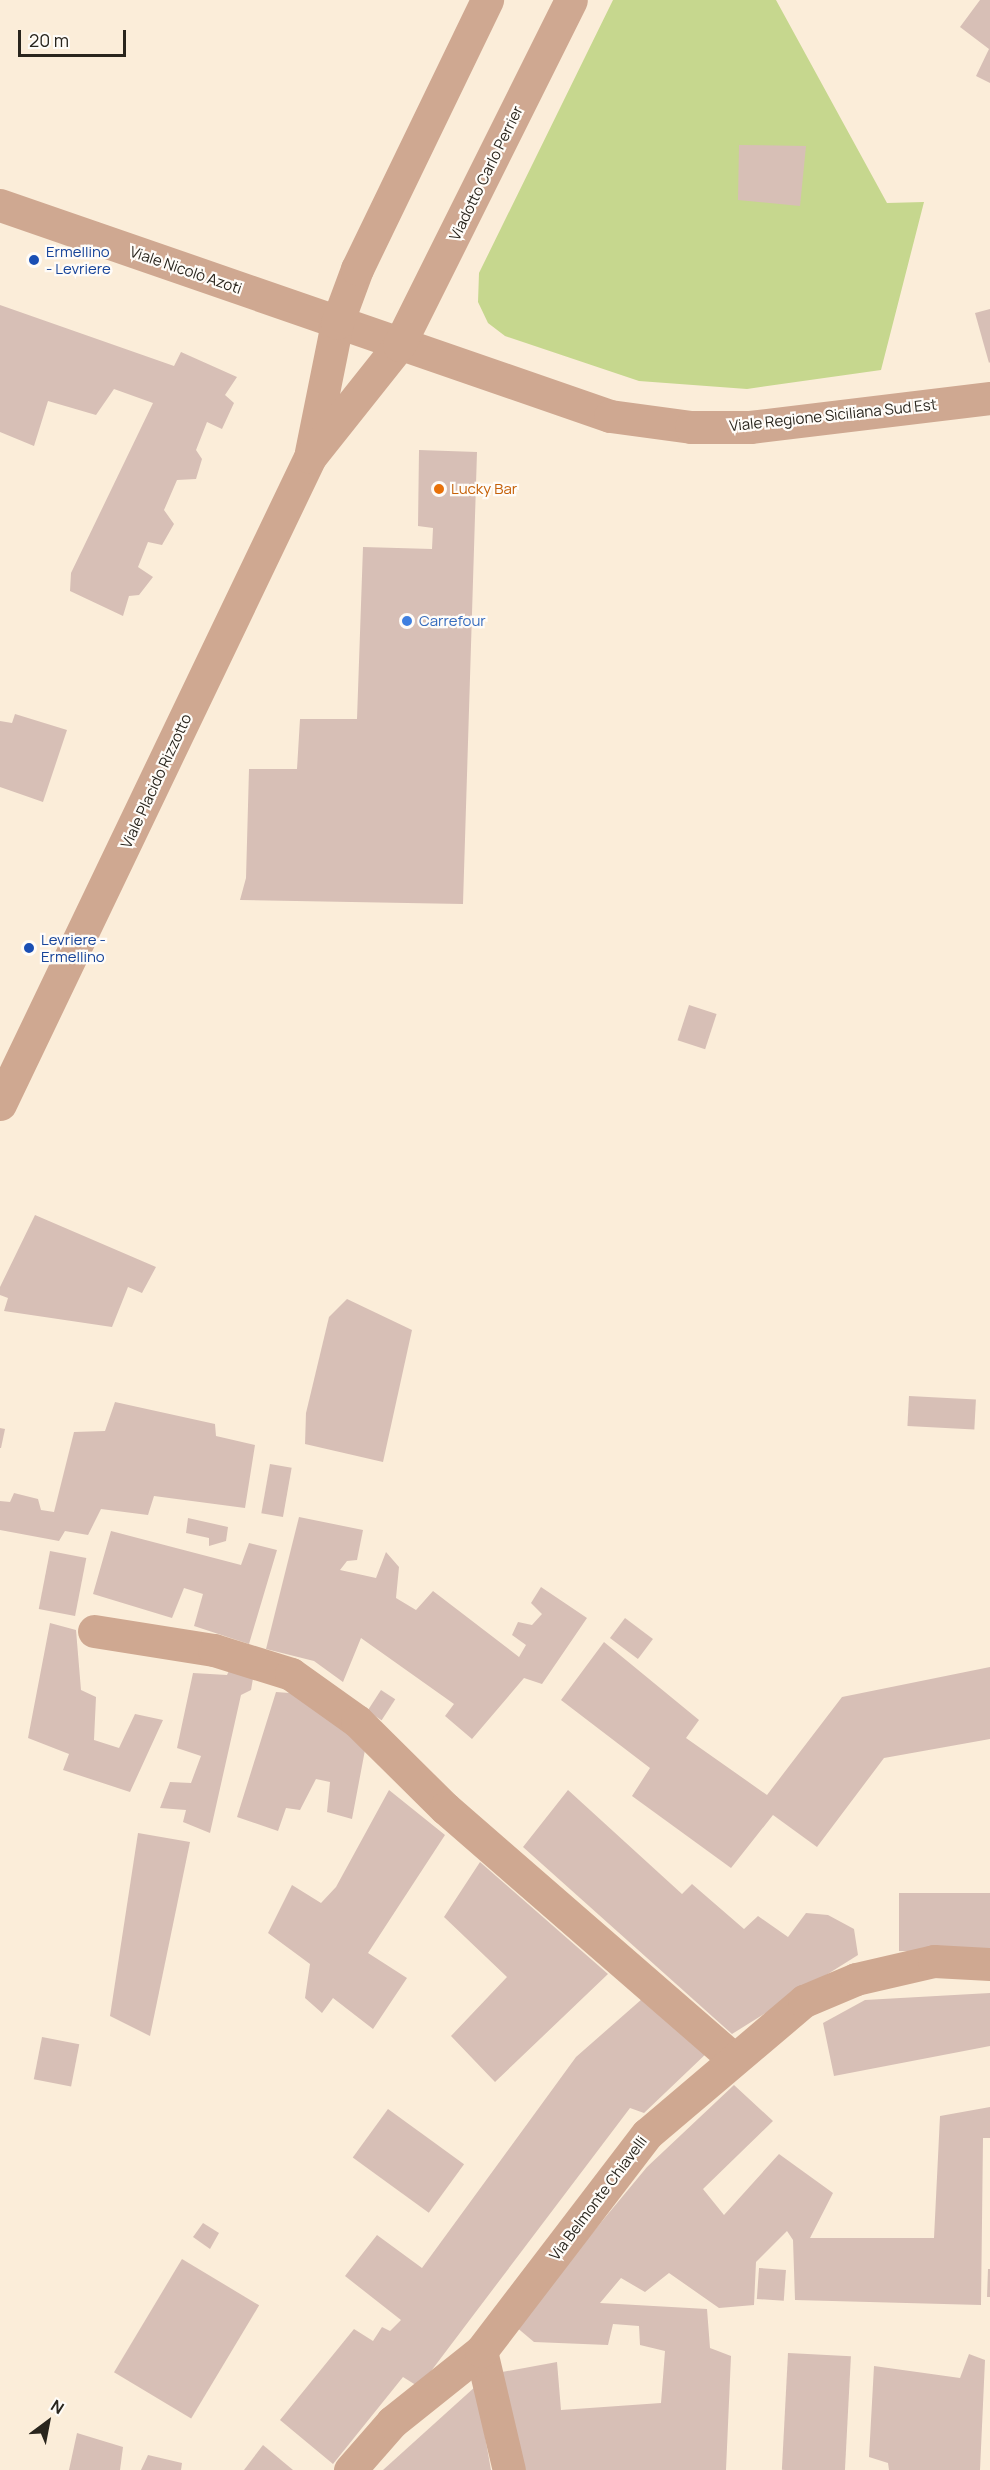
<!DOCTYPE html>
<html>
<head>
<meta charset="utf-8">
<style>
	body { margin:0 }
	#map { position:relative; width:990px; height:2470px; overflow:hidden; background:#fbedd9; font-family:Manrope,sans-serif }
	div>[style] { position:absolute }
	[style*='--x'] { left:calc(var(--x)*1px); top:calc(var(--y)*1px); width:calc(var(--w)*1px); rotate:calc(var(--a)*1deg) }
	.green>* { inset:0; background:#c6d78e }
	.building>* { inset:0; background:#d7bfb6; transform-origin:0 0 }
	.minor>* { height:33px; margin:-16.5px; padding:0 16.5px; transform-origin:16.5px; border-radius:16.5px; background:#cfa891 }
	.dots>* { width:16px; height:16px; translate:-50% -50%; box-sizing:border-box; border:3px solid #fffcf8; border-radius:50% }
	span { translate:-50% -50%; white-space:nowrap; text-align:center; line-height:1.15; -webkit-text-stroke:4.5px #fffcf8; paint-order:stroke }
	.street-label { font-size:15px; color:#29251d }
	.transit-label { font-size:15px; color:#164399 }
	.left { translate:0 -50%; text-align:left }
	.food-label { font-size:15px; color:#c56008 }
	.shop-label { font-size:15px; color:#366cbe }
	.north { position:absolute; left:18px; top:2392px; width:60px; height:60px; -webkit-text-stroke:4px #fffcf8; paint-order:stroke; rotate:32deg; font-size:16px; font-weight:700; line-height:24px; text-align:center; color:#29251d }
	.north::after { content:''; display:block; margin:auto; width:21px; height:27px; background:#29251d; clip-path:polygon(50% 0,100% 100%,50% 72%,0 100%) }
	.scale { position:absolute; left:18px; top:30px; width:108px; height:27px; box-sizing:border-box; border:3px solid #29251d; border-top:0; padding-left:8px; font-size:18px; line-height:21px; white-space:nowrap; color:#29251d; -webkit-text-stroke:4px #fffcf8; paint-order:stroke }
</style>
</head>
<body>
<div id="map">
	<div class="green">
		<div style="clip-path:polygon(613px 0,776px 0,887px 203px,924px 202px,881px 370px,747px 389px,639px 381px,505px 336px,488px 323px,478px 302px,479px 273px)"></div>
	</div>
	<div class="building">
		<div style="clip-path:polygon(980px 0,990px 0,990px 83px,976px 76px,989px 49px,960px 27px)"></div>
		<div style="clip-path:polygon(739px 145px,806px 146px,800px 206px,738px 200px)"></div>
		<div style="clip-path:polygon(0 305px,174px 366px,181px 352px,237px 377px,225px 395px,234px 403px,222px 429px,207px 422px,196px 450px,202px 459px,196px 479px,177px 480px,164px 510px,174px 524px,162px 545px,148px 542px,138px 567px,153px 577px,139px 595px,129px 596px,123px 616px,70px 591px,71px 573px,153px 403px,114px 389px,96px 415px,48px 401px,34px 446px,0 432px)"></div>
		<div style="clip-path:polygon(990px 309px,990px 362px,989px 363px,975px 313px)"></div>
		<div style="clip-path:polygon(419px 450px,477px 452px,463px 904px,240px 900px,246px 878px,249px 769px,297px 769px,300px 719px,357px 719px,363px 547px,432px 549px,433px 528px,418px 526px)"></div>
		<div style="clip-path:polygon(15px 714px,67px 730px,43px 802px,0 787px,0 721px,12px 723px)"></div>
		<div style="left:689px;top:1005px;width:29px;height:37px;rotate:18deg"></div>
		<div style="clip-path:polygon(35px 1215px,156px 1267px,142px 1293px,128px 1287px,112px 1327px,4px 1311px,8px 1298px,0 1295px,0 1287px)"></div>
		<div style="clip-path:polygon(347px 1299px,412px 1330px,383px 1462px,305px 1444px,306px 1413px,329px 1317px)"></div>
		<div style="left:909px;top:1396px;width:67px;height:30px;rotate:3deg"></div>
		<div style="clip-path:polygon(115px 1402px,215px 1424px,216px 1436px,255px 1445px,245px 1508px,154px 1496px,148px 1515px,101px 1509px,88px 1535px,65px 1531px,59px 1541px,0 1530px,0 1501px,10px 1502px,14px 1493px,38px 1499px,41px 1510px,54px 1512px,74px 1432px,105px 1431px)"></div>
		<div style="clip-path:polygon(0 1428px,5px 1429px,1px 1448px,0 1448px)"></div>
		<div style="left:270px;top:1464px;width:22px;height:50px;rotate:10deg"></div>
		<div style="clip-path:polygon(299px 1517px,363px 1530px,357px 1560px,347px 1561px,340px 1570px,376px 1578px,386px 1552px,399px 1567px,396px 1598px,416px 1610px,433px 1591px,519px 1657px,526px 1645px,512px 1635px,518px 1622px,532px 1625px,542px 1614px,531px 1603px,541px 1587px,587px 1618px,542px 1684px,524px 1678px,472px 1739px,445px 1716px,454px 1704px,361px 1638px,343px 1682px,314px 1661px,266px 1649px)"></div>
		<div style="clip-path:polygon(188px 1518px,228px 1527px,226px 1541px,209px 1546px,209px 1538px,186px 1533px)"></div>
		<div style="clip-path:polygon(111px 1531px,241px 1565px,249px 1543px,277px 1550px,249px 1644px,194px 1626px,203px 1594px,184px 1588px,172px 1618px,93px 1594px)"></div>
		<div style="left:50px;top:1551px;width:37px;height:59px;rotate:11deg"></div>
		<div style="left:625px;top:1618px;width:35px;height:25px;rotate:37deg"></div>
		<div style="clip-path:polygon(50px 1623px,76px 1630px,81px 1690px,96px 1697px,94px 1740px,119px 1748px,135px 1714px,163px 1720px,130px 1792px,63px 1770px,69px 1754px,28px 1738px)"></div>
		<div style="clip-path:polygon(604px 1642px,699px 1720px,686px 1738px,767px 1795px,842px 1697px,990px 1667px,990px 1739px,884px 1758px,817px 1847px,773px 1815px,731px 1868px,632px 1796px,650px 1768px,561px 1700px)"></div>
		<div style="clip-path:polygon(234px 1660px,255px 1667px,251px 1690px,241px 1695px,210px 1833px,183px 1822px,186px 1810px,160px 1808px,170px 1782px,191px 1783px,201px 1756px,177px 1748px,193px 1673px,227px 1675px)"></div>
		<div style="left:381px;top:1690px;width:17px;height:25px;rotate:33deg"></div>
		<div style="clip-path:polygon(276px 1692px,303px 1694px,365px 1750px,352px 1819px,327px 1812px,330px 1782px,316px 1779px,300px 1810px,286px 1808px,278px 1831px,237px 1817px)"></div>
		<div style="clip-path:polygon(389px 1790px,445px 1835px,368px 1953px,407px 1978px,373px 2029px,333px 1998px,322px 2013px,305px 1998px,310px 1964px,268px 1933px,292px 1885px,321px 1903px,336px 1887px)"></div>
		<div style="clip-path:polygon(568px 1790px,682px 1894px,692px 1884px,744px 1929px,758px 1916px,788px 1937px,806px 1913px,828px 1915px,854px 1929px,858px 1955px,732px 2034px,523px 1847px)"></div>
		<div style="clip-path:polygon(138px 1833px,190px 1842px,150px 2036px,110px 2016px)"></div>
		<div style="clip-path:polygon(480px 1862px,608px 1974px,495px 2082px,451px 2036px,507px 1977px,444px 1917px)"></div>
		<div style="left:990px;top:1893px;width:58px;height:91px;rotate:90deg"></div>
		<div style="clip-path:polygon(990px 1993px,990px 2046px,834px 2076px,823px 2023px,865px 2000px)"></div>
		<div style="clip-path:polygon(642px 1999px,710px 2050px,644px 2113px,630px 2108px,419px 2387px,403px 2377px,333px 2464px,280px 2420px,354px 2329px,373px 2341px,382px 2327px,390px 2331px,401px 2320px,345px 2276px,377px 2235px,422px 2268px,576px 2057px)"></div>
		<div style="left:42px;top:2037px;width:38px;height:43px;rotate:11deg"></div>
		<div style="clip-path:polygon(734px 2085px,773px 2121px,703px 2189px,724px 2215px,779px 2154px,833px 2193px,810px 2238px,934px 2238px,940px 2116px,990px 2107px,990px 2138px,983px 2138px,981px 2305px,795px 2300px,793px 2240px,787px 2231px,756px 2262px,754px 2305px,719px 2308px,669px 2273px,645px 2292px,621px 2278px,600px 2303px,707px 2309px,710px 2348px,731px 2356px,726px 2470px,521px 2470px,502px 2372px,557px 2362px,561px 2410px,661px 2403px,665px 2351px,640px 2345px,639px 2326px,613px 2324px,608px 2345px,534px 2342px,515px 2326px,647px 2167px)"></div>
		<div style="left:388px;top:2109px;width:94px;height:60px;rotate:36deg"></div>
		<div style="clip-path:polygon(203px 2223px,219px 2233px,210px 2249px,193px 2237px)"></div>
		<div style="left:182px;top:2259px;width:90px;height:132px;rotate:31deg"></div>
		<div style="left:759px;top:2268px;width:27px;height:31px;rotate:4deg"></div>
		<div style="clip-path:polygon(988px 2269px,990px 2269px,990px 2297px,987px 2297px)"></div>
		<div style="left:788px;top:2353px;width:63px;height:117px;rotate:3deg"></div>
		<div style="clip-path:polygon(969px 2354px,985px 2360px,980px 2470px,889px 2470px,888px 2463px,869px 2457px,874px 2366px,960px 2378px)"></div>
		<div style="clip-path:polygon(476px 2386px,491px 2470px,383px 2470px)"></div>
		<div style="clip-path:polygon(77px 2433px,123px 2447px,120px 2470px,69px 2470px)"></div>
		<div style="clip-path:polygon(263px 2445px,293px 2470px,244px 2470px)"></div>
		<div style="clip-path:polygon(148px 2455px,182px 2463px,181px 2470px,141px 2470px)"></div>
	</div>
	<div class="minor">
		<div style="--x:0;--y:205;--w:645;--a:19.08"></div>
		<div style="--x:610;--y:416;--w:82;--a:7.7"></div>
		<div style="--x:691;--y:427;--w:59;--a:0"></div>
		<div style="--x:750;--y:427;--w:242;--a:-6.9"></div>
		<div style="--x:311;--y:452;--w:132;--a:-78.6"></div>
		<div style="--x:337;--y:323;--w:58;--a:-69.7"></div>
		<div style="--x:357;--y:269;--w:299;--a:-64.2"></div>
		<div style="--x:0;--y:1104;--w:717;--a:-64.4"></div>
		<div style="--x:310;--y:457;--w:143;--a:-51.5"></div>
		<div style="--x:399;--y:345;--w:385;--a:-63.5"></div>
		<div style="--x:94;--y:1631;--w:121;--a:9"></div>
		<div style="--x:214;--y:1650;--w:81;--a:17.3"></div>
		<div style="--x:291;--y:1674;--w:81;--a:35.5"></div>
		<div style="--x:357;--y:1721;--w:124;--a:44.7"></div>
		<div style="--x:445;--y:1808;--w:383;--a:41"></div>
		<div style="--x:481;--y:2351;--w:122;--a:76.8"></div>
		<div style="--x:350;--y:2470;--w:64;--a:-48.8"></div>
		<div style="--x:392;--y:2422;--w:114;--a:-38.6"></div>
		<div style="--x:481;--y:2351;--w:273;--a:-52.6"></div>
		<div style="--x:647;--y:2134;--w:206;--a:-40.3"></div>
		<div style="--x:804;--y:2001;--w:56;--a:-22.9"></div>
		<div style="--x:856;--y:1979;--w:80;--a:-13"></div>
		<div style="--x:934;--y:1961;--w:56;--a:3.1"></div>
	</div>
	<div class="dots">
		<div style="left:34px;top:260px;background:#1a4fb4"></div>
		<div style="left:439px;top:489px;background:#e8710a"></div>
		<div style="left:407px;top:621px;background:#3f7fe0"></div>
		<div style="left:29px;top:948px;background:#1a4fb4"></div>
	</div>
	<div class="street-label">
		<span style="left:486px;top:173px;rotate:-64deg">Viadotto Carlo Perrier</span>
		<span style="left:186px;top:270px;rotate:19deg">Viale Nicolò Azoti</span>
		<span style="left:833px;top:415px;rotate:-6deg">Viale Regione Siciliana Sud Est</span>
		<span style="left:156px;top:781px;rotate:-65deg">Viale Placido Rizzotto</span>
		<span style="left:598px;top:2198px;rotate:-53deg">Via Belmonte Chiavelli</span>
	</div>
	<div class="transit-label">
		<span class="left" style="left:46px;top:260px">Ermellino<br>- Levriere</span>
		<span class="left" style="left:41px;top:948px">Levriere -<br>Ermellino</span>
	</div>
	<div class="food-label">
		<span class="left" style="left:451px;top:489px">Lucky Bar</span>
	</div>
	<div class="shop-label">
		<span class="left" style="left:419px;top:621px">Carrefour</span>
	</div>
	<div class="north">N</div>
	<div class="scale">20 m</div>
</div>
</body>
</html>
